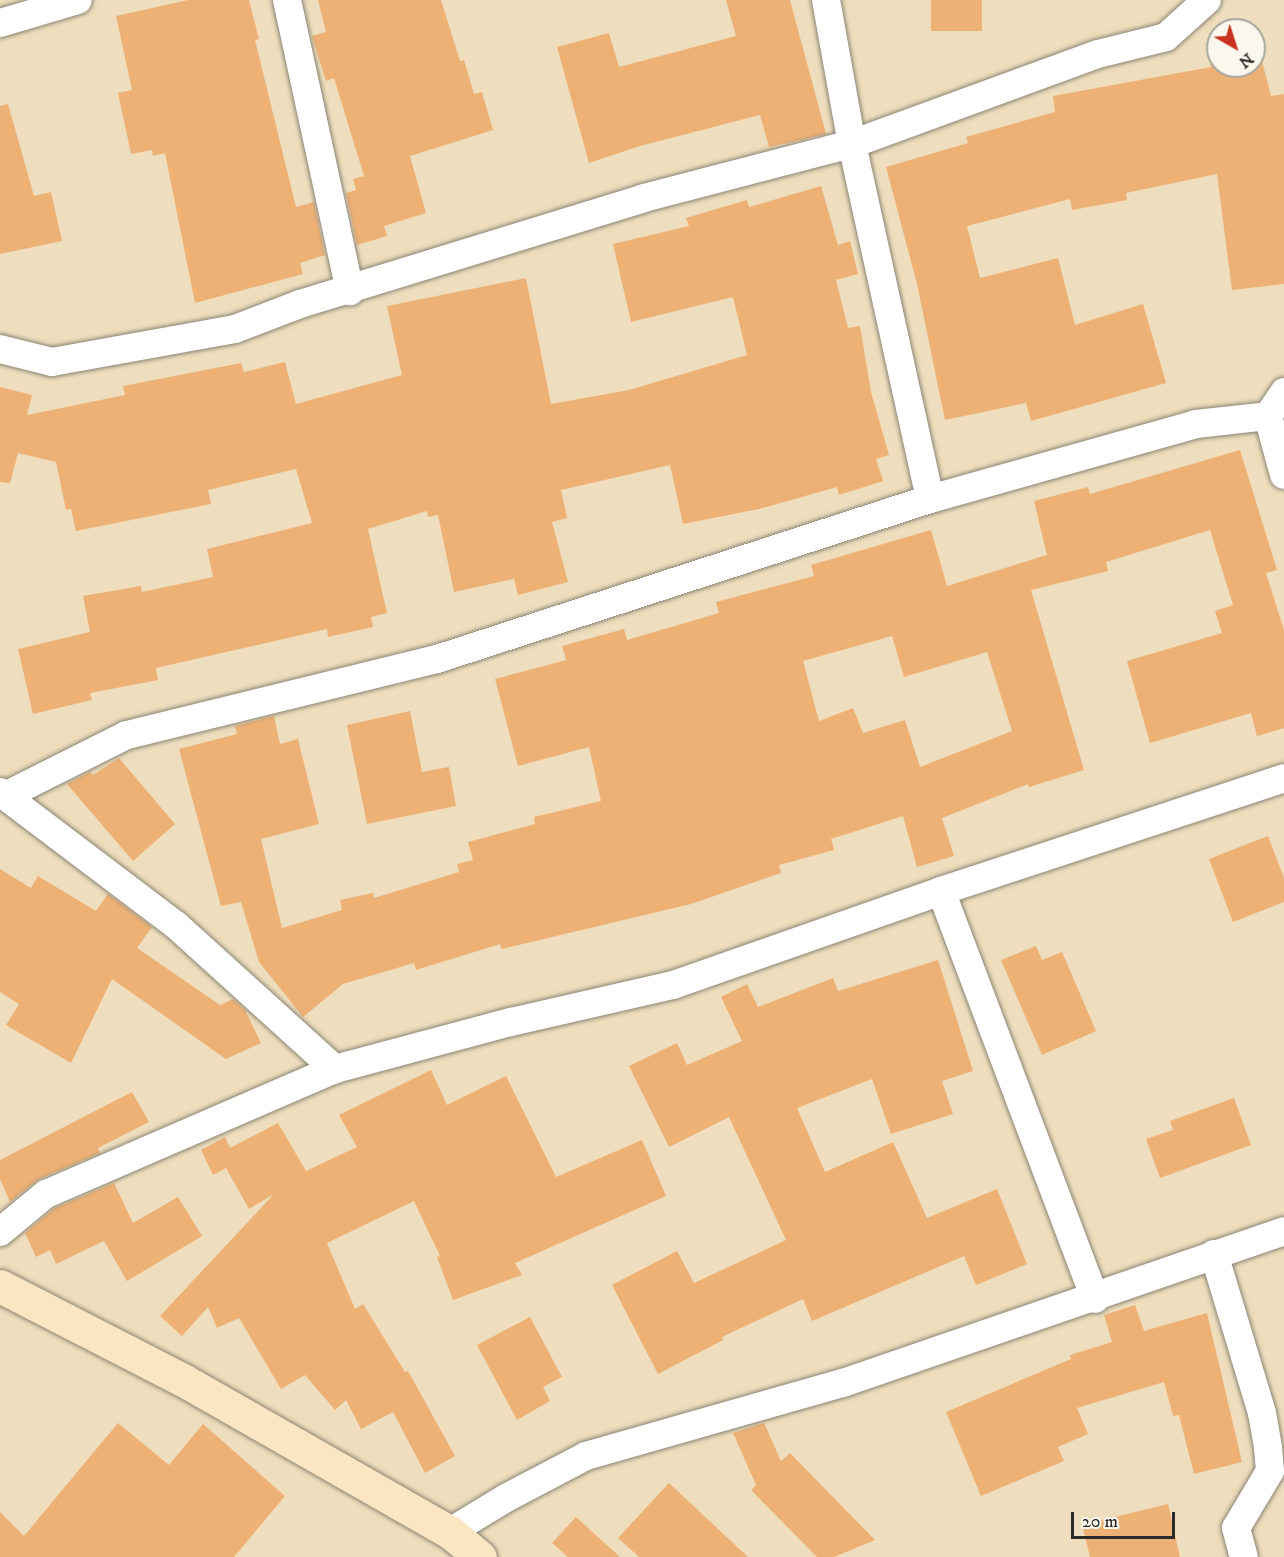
<!DOCTYPE html>
<html>
<head>
<meta charset="utf-8">
<style>
	body { margin:0 }
	#map { position:relative; width:1284px; height:1557px; overflow:hidden; background:#eedebd; font-family:"IM FELL DW Pica",serif }
	div>[style] { position:absolute }
	[style*='--x'] { left:calc(var(--x)*1px); top:calc(var(--y)*1px); width:calc(var(--w)*1px); rotate:calc(var(--a)*1deg) }
	.building>* { inset:0; background:#edb176; transform-origin:0 0 }
	.roads { filter:drop-shadow(0 0 2px #8c8474) drop-shadow(0 0 2px #8c8474) }
	.street>* { height:28px; margin:-14px; padding:0 14px; transform-origin:14px; border-radius:14px; background:#fff }
	.secondary>* { height:33px; margin:-16.5px; padding:0 16.5px; transform-origin:16.5px; border-radius:16.5px; background:#fbe6c4 }
	span { translate:-50% -50%; white-space:nowrap; text-align:center; line-height:1.15; -webkit-text-stroke:4.5px #fbf7ec; paint-order:stroke }
	.north { position:absolute; left:1206px; top:18px; width:60px; height:60px; box-sizing:border-box; background:#fbf7ec; border:2px solid #a8a59f; border-radius:50%; rotate:141deg; font-size:16px; font-weight:700; line-height:24px; text-align:center; color:#2b2b2b }
	.north::after { content:''; display:block; margin:auto; width:21px; height:27px; background:#c8321e; clip-path:polygon(50% 0,100% 100%,50% 72%,0 100%) }
	.scale { position:absolute; left:1071px; top:1512px; width:104px; height:27px; box-sizing:border-box; border:3px solid #2b2b2b; border-top:0; padding-left:8px; font-size:18px; line-height:21px; white-space:nowrap; color:#2b2b2b; -webkit-text-stroke:4px #fbf7ec; paint-order:stroke }
</style>
</head>
<body>
<div id="map">
	<div class="building">
		<div style="clip-path:polygon(188px 0,249px 0,259px 39px,255px 40px,296px 207px,314px 202px,325px 255px,300px 263px,303px 274px,195px 303px,165px 153px,153px 156px,152px 150px,131px 154px,118px 93px,132px 90px,116px 16px)"></div>
		<div style="clip-path:polygon(318px 0,441px 0,460px 61px,464px 60px,474px 94px,482px 92px,493px 130px,410px 156px,426px 213px,384px 226px,387px 236px,357px 245px,346px 193px,356px 190px,353px 179px,364px 176px,334px 78px,326px 81px,312px 36px,326px 32px)"></div>
		<div style="clip-path:polygon(726px 0,790px 0,826px 134px,769px 147px,760px 115px,640px 146px,589px 163px,557px 47px,609px 33px,619px 67px,736px 36px)"></div>
		<div style="left:931px;top:0;width:51px;height:31px"></div>
		<div style="clip-path:polygon(1257px 42px,1271px 96px,1284px 94px,1284px 284px,1232px 290px,1217px 174px,1126px 193px,1127px 200px,1072px 210px,1070px 199px,967px 226px,980px 278px,1058px 258px,1075px 325px,1143px 304px,1166px 383px,1031px 421px,1026px 403px,945px 420px,917px 284px,886px 167px,968px 143px,966px 137px,1055px 112px,1053px 96px,1211px 67px,1208px 54px,1218px 51px,1218px 66px,1254px 66px,1254px 43px)"></div>
		<div style="clip-path:polygon(8px 104px,34px 196px,51px 192px,62px 241px,0 254px,0 106px)"></div>
		<div style="clip-path:polygon(821px 186px,838px 245px,850px 241px,858px 274px,836px 280px,848px 328px,860px 326px,871px 392px,889px 455px,876px 459px,883px 481px,839px 495px,837px 487px,759px 509px,683px 524px,670px 465px,561px 490px,567px 518px,552px 522px,568px 582px,518px 595px,514px 579px,454px 592px,438px 515px,428px 517px,427px 511px,368px 529px,387px 613px,371px 617px,373px 627px,328px 637px,327px 629px,156px 668px,158px 680px,90px 693px,92px 700px,33px 714px,18px 649px,90px 632px,83px 596px,141px 586px,142px 592px,213px 577px,207px 549px,312px 523px,296px 469px,208px 490px,211px 504px,76px 531px,71px 509px,66px 510px,56px 462px,18px 453px,10px 483px,0 482px,0 387px,32px 395px,27px 415px,125px 395px,123px 386px,241px 363px,244px 372px,285px 362px,296px 404px,402px 375px,387px 306px,526px 278px,551px 404px,629px 390px,747px 355px,733px 297px,631px 322px,613px 244px,689px 226px,686px 218px,747px 200px,749px 207px)"></div>
		<div style="clip-path:polygon(evenodd,1240px 450px,1277px 570px,1266px 573px,1284px 630px,1284px 728px,1257px 736px,1251px 713px,1150px 743px,1127px 661px,1222px 633px,1215px 611px,1233px 605px,1210px 530px,1106px 562px,1108px 571px,1031px 590px,1084px 770px,1029px 787px,1028px 784px,942px 818px,954px 856px,917px 867px,903px 816px,831px 839px,834px 850px,779px 865px,781px 873px,691px 904px,502px 949px,500px 944px,416px 970px,414px 963px,343px 984px,303px 1017px,259px 962px,241px 902px,221px 906px,179px 749px,237px 734px,235px 726px,274px 716px,280px 744px,298px 739px,319px 824px,261px 839px,282px 928px,342px 910px,340px 900px,373px 893px,374px 898px,459px 872px,457px 864px,473px 860px,468px 842px,535px 824px,534px 817px,601px 801px,589px 747px,518px 766px,495px 679px,566px 660px,562px 646px,624px 629px,627px 640px,719px 613px,716px 602px,814px 576px,811px 565px,931px 530px,947px 586px,1047px 555px,1034px 501px,1088px 487px,1090px 494px,1240px 450px,892px 636px,904px 677px,987px 652px,1012px 731px,920px 767px,905px 720px,863px 733px,853px 708px,819px 721px,803px 661px,892px 636px)"></div>
		<div style="clip-path:polygon(410px 711px,422px 772px,449px 767px,456px 806px,367px 824px,347px 725px)"></div>
		<div style="clip-path:polygon(119px 758px,175px 824px,133px 861px,67px 784px,90px 772px,93px 775px)"></div>
		<div style="clip-path:polygon(1268px 836px,1284px 878px,1284px 902px,1233px 922px,1209px 859px)"></div>
		<div style="clip-path:polygon(0 869px,31px 888px,38px 876px,96px 911px,108px 894px,152px 927px,137px 948px,220px 1005px,233px 999px,245px 1010px,261px 1043px,226px 1059px,112px 979px,71px 1063px,6px 1025px,19px 1004px,0 992px)"></div>
		<div style="clip-path:polygon(1036px 946px,1042px 960px,1062px 952px,1096px 1031px,1042px 1055px,1001px 960px)"></div>
		<div style="clip-path:polygon(938px 960px,973px 1071px,942px 1081px,953px 1114px,891px 1134px,872px 1079px,797px 1108px,825px 1172px,893px 1142px,927px 1218px,997px 1189px,1027px 1264px,976px 1285px,964px 1256px,812px 1321px,803px 1299px,722px 1337px,723px 1340px,658px 1374px,612px 1285px,677px 1251px,694px 1283px,786px 1240px,729px 1117px,669px 1147px,629px 1066px,677px 1043px,687px 1065px,742px 1041px,721px 997px,747px 984px,758px 1007px,833px 978px,838px 991px)"></div>
		<div style="clip-path:polygon(431px 1070px,447px 1105px,506px 1076px,556px 1177px,642px 1140px,666px 1196px,515px 1263px,522px 1275px,453px 1300px,437px 1257px,440px 1256px,414px 1201px,327px 1243px,355px 1309px,363px 1304px,405px 1372px,408px 1371px,455px 1456px,425px 1473px,393px 1412px,361px 1429px,346px 1400px,335px 1410px,305px 1375px,281px 1389px,239px 1318px,217px 1328px,208px 1307px,182px 1336px,160px 1316px,274px 1194px,249px 1209px,226px 1168px,213px 1175px,201px 1150px,225px 1137px,230px 1148px,278px 1123px,306px 1171px,357px 1147px,339px 1115px)"></div>
		<div style="clip-path:polygon(132px 1092px,149px 1122px,98px 1148px,100px 1153px,39px 1179px,10px 1202px,0 1179px,0 1160px)"></div>
		<div style="clip-path:polygon(1234px 1098px,1251px 1145px,1160px 1178px,1146px 1139px,1173px 1130px,1170px 1121px)"></div>
		<div style="clip-path:polygon(114px 1183px,133px 1223px,178px 1197px,202px 1236px,127px 1281px,104px 1241px,56px 1264px,50px 1250px,36px 1257px,25px 1233px,55px 1208px)"></div>
		<div style="clip-path:polygon(1135px 1305px,1144px 1331px,1207px 1313px,1242px 1462px,1194px 1474px,1179px 1415px,1173px 1416px,1164px 1382px,1077px 1408px,1088px 1434px,1058px 1447px,1064px 1461px,981px 1496px,946px 1412px,1071px 1359px,1070px 1355px,1112px 1342px,1104px 1315px)"></div>
		<div style="clip-path:polygon(530px 1317px,562px 1377px,543px 1387px,550px 1401px,517px 1420px,477px 1345px)"></div>
		<div style="clip-path:polygon(118px 1423px,169px 1465px,203px 1424px,285px 1496px,234px 1557px,0 1557px,0 1512px,24px 1536px)"></div>
		<div style="clip-path:polygon(764px 1423px,781px 1461px,790px 1453px,875px 1540px,834px 1557px,817px 1557px,751px 1490px,756px 1485px,733px 1433px)"></div>
		<div style="clip-path:polygon(669px 1483px,748px 1557px,639px 1557px,618px 1538px)"></div>
		<div style="clip-path:polygon(1168px 1504px,1180px 1557px,1090px 1557px,1082px 1525px)"></div>
		<div style="clip-path:polygon(576px 1517px,620px 1557px,568px 1557px,552px 1543px)"></div>
	</div>
	<div class="roads">
		<div class="street">
			<div style="--x:287;--y:0;--w:298;--a:77.8"></div>
			<div style="--x:826;--y:0;--w:146;--a:79.8"></div>
			<div style="--x:852;--y:144;--w:363;--a:77.6"></div>
			<div style="--x:0;--y:23;--w:81;--a:-16.4"></div>
			<div style="--x:0;--y:349;--w:54;--a:14"></div>
			<div style="--x:52;--y:362;--w:186;--a:-10.2"></div>
			<div style="--x:235;--y:329;--w:70;--a:-21"></div>
			<div style="--x:300;--y:304;--w:360;--a:-17.1"></div>
			<div style="--x:644;--y:198;--w:215;--a:-14.6"></div>
			<div style="--x:852;--y:144;--w:262;--a:-20.1"></div>
			<div style="--x:1098;--y:54;--w:70;--a:-14"></div>
			<div style="--x:1166;--y:37;--w:55;--a:-42.1"></div>
			<div style="--x:1268;--y:416;--w:61;--a:74.8"></div>
			<div style="--x:0;--y:792;--w:221;--a:37.1"></div>
			<div style="--x:176;--y:925;--w:215;--a:42.2"></div>
			<div style="--x:5;--y:796;--w:136;--a:-26.6"></div>
			<div style="--x:127;--y:735;--w:319;--a:-13.8"></div>
			<div style="--x:437;--y:659;--w:518;--a:-17.98"></div>
			<div style="--x:930;--y:499;--w:276;--a:-15.7"></div>
			<div style="--x:1196;--y:424;--w:72;--a:-6.3"></div>
			<div style="--x:1268;--y:416;--w:29;--a:-56"></div>
			<div style="--x:941;--y:891;--w:436;--a:69.3"></div>
			<div style="--x:0;--y:1232;--w:60;--a:-39.6"></div>
			<div style="--x:46;--y:1194;--w:315;--a:-23.4"></div>
			<div style="--x:335;--y:1069;--w:182;--a:-15"></div>
			<div style="--x:511;--y:1022;--w:166;--a:-12.9"></div>
			<div style="--x:673;--y:985;--w:284;--a:-19.3"></div>
			<div style="--x:941;--y:891;--w:361;--a:-18.2"></div>
			<div style="--x:1214;--y:1254;--w:166;--a:73.2"></div>
			<div style="--x:1262;--y:1413;--w:36;--a:80"></div>
			<div style="--x:1268;--y:1448;--w:23;--a:85"></div>
			<div style="--x:1270;--y:1471;--w:66;--a:120.8"></div>
			<div style="--x:1236;--y:1528;--w:30;--a:75"></div>
			<div style="--x:450;--y:1532;--w:66;--a:-31.3"></div>
			<div style="--x:506;--y:1498;--w:90;--a:-27.7"></div>
			<div style="--x:586;--y:1456;--w:267;--a:-15.9"></div>
			<div style="--x:843;--y:1383;--w:466;--a:-19"></div>
		</div>
		<div class="secondary">
			<div style="--x:0;--y:1286;--w:206;--a:27.2"></div>
			<div style="--x:183;--y:1380;--w:307;--a:29.7"></div>
			<div style="--x:450;--y:1532;--w:39;--a:40"></div>
		</div>
	</div>
	<div class="north">N</div>
	<div class="scale">20 m</div>
</div>
</body>
</html>
